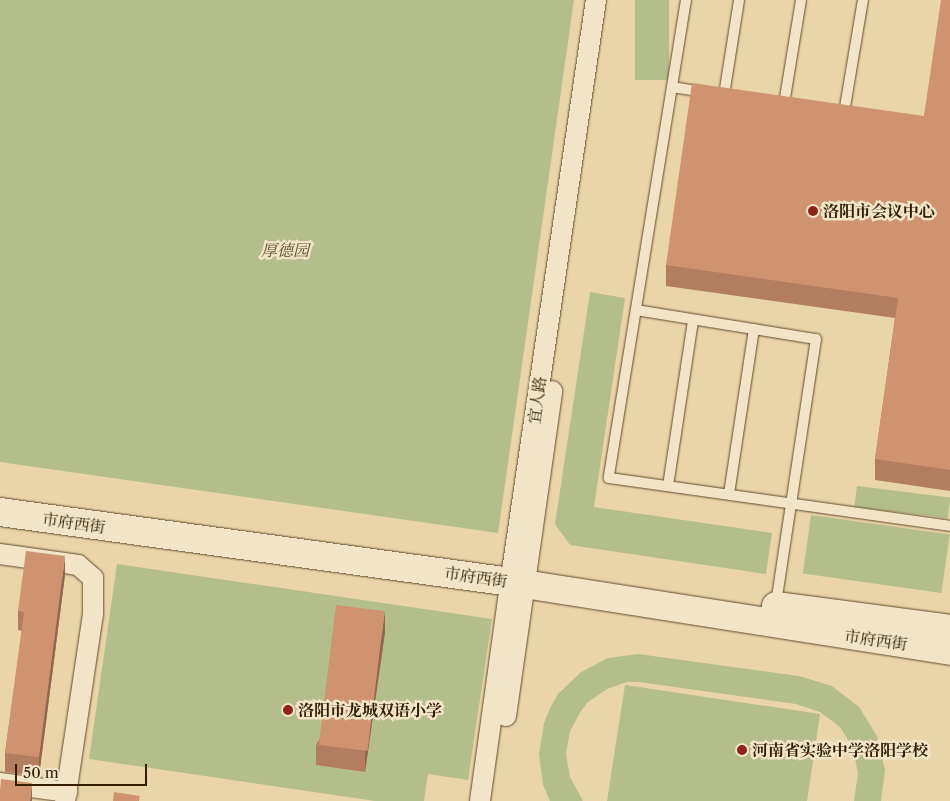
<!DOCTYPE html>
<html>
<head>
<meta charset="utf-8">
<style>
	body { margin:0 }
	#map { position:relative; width:950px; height:801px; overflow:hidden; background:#ead5a9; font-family:"Libre Caslon Text","Noto Serif SC",serif }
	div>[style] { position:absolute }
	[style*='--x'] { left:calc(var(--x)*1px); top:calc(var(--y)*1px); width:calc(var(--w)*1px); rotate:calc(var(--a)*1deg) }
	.green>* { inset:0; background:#b4be8a; transform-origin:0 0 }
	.roads { filter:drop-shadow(0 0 1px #614c2a) drop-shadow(0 0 1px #614c2a) }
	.lane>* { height:10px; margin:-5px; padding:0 5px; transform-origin:5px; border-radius:5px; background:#f1e4c7 }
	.street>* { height:20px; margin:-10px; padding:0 10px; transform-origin:10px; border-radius:10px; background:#f1e4c7 }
	.secondary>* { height:28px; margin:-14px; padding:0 14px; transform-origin:14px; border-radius:14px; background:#f1e4c7 }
	.wall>* { inset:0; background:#b37e60 }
	.shaded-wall>* { inset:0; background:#92674e }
	.building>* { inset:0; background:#d09370; transform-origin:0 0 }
	.dots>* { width:14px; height:14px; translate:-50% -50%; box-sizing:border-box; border:2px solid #f1e4c7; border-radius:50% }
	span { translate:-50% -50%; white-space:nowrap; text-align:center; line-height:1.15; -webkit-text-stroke:5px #f1e4c7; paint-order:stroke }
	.poi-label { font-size:16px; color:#331e00; font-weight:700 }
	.left { translate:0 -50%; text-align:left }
	.park-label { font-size:16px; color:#5a4e29; font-style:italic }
	.street-label { font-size:16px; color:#331e00 }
	.scale { position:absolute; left:15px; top:764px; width:132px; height:22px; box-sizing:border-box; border:2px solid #331e00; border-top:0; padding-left:6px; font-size:15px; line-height:18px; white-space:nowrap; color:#331e00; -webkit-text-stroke:4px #f1e4c7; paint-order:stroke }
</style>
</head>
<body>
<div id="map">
	<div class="green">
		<div style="clip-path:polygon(0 0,574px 0,498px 533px,0 462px)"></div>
		<div style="left:635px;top:0;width:34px;height:80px"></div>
		<div style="clip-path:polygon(590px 292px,625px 298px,594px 507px,772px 533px,766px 574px,570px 545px,555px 524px)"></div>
		<div style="left:857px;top:486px;width:94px;height:21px;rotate:7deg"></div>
		<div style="left:811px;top:515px;width:140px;height:59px;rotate:8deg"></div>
		<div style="clip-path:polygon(117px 564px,492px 619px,468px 780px,428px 774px,424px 801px,375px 801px,89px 759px)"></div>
		<div style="clip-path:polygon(638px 654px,799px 676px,832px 686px,859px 707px,877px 736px,885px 770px,881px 801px,854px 801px,858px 773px,853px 748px,840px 727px,820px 712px,796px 704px,639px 682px,627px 682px,607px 689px,588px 702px,581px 711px,570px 731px,566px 754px,570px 777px,583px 801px,550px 801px,543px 785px,539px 754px,544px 723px,550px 708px,558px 694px,581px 672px,608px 658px)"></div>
		<div style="clip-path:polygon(625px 685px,820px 714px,807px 801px,607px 801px)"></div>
	</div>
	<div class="roads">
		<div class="lane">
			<div style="--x:686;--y:0;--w:484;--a:99.2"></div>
			<div style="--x:609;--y:478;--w:344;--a:8"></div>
			<div style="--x:672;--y:87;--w:31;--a:9"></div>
			<div style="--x:724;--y:95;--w:96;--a:-81"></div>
			<div style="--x:784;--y:104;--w:105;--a:-80.7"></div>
			<div style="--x:839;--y:112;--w:5;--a:11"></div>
			<div style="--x:844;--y:113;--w:115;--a:-80.5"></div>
			<div style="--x:636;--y:310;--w:182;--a:9.2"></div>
			<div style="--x:816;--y:339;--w:268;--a:98.6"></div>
			<div style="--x:668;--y:486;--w:168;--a:-81.4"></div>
			<div style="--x:729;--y:494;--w:167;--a:-81.4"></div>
		</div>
		<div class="street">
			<div style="--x:0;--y:554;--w:79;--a:8"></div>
			<div style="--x:78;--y:565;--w:20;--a:41"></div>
			<div style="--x:93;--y:578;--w:36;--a:90"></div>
			<div style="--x:93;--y:614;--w:189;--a:98.5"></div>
			<div style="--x:506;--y:716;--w:328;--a:-81.9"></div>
			<div style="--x:0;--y:783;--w:68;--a:7.7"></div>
			<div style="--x:480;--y:801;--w:239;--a:-82.1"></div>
			<div style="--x:513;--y:564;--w:570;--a:-81.63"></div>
		</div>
		<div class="secondary">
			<div style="--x:0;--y:512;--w:516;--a:7.8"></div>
			<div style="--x:511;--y:582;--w:444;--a:8.9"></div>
			<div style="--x:776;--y:606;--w:176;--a:7.5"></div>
		</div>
	</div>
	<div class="wall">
		<div style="clip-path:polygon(950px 0,950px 491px,875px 480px,875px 459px,895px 318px,666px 286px,666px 265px,924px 116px)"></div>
		<div style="clip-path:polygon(65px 575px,39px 776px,5px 772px,5px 753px,22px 631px,18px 630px,18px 611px)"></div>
		<div style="clip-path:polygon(385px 632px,365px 772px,316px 765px,316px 745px)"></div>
	</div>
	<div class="shaded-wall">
		<div style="clip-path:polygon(65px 556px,65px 575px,39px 776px,39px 757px)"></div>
		<div style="clip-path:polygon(385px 611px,385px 632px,365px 772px,365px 751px)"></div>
		<div style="clip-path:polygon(32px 783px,32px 801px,30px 801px)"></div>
	</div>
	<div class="building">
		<div style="clip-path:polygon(941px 0,950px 0,950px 470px,875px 459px,898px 298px,666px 265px,692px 83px,924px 116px)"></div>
		<div style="clip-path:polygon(26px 551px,65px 556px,39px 757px,5px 753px,24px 612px,18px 611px)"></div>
		<div style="left:336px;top:605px;width:49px;height:141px;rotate:7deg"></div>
		<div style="clip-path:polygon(1px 779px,32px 783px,30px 801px,0 801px,0 791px)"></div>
		<div style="clip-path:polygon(114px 792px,140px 796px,139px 801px,113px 801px)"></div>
	</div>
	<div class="dots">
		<div style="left:813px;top:211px;background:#8f2418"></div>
		<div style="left:288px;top:710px;background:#8f2418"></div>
		<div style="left:742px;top:750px;background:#8f2418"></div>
	</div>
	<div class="poi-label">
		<span class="left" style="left:823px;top:211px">洛阳市会议中心</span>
		<span class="left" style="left:298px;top:710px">洛阳市龙城双语小学</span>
		<span class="left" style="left:752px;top:750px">河南省实验中学洛阳学校</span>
	</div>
	<div class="park-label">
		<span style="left:285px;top:250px">厚德园</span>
	</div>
	<div class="street-label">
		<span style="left:537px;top:400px;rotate:-82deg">宜人路</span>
		<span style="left:74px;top:523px;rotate:8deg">市府西街</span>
		<span style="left:476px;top:577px;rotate:8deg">市府西街</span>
		<span style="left:876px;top:640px;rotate:8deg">市府西街</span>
	</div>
	<div class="scale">50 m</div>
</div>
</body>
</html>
